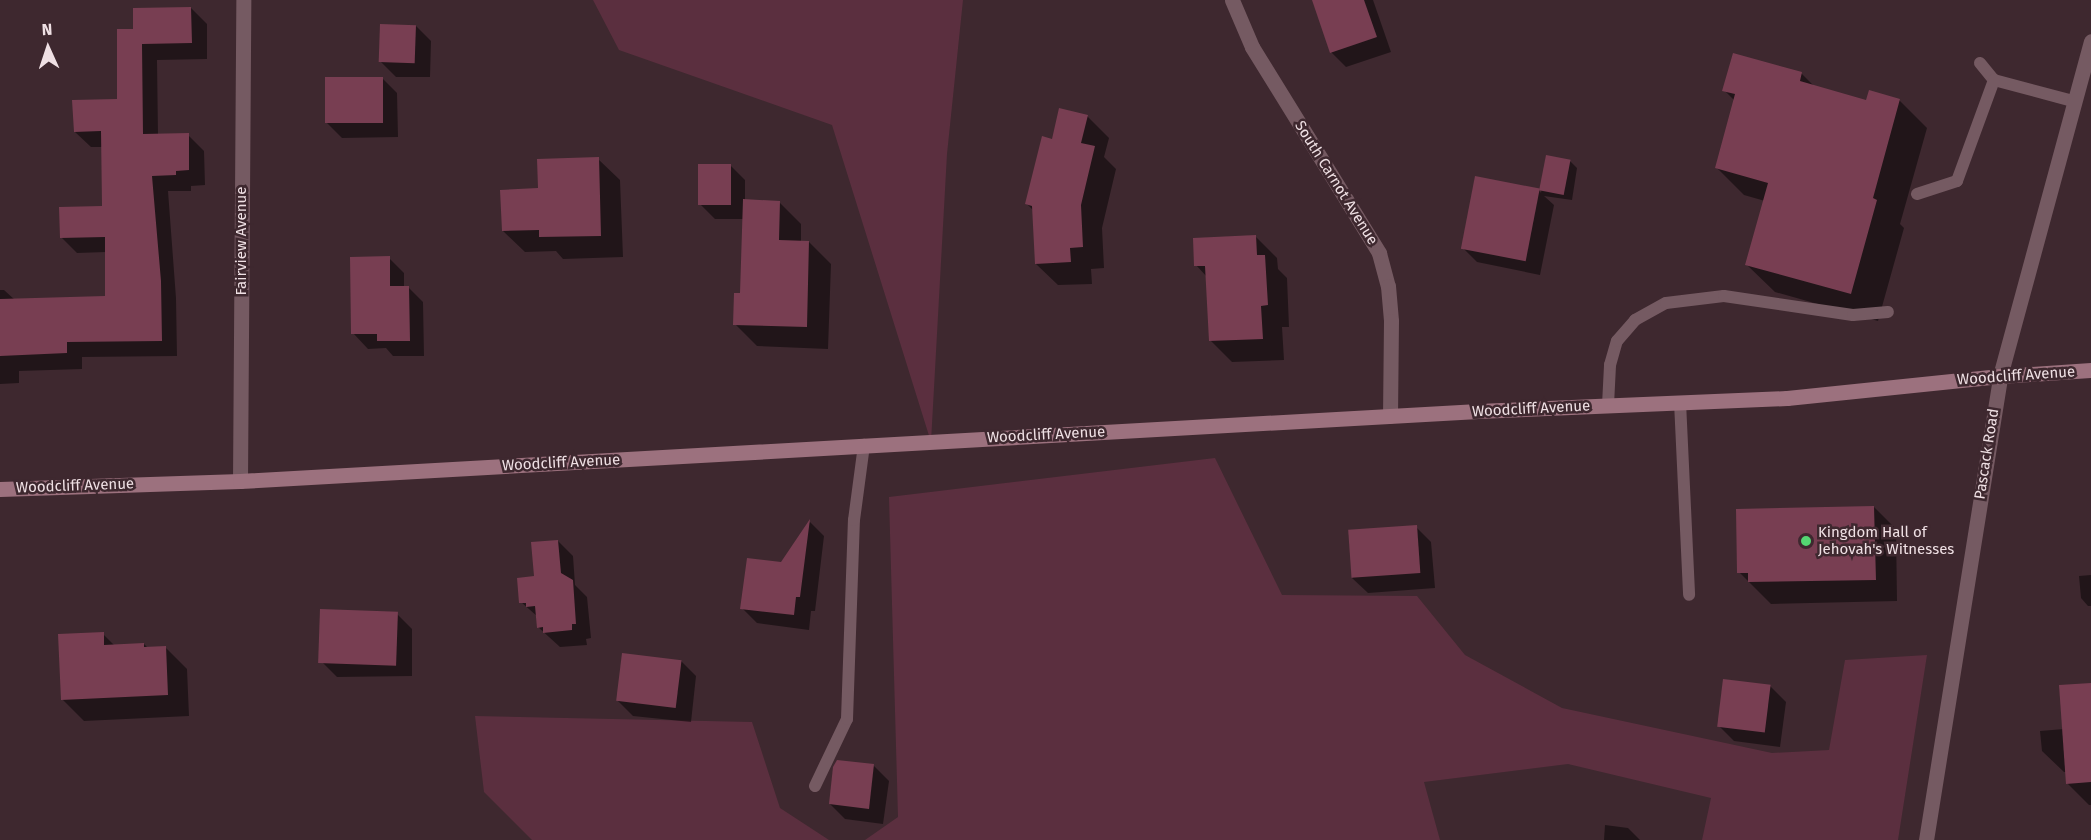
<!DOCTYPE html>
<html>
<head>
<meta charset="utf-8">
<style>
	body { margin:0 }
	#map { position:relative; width:2091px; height:840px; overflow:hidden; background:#3e282f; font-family:"Fira Sans",sans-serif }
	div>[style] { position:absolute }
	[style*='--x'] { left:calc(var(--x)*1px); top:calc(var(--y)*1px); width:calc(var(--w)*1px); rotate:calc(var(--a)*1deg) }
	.green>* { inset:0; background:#5b2f3f }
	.shadow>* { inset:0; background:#0007 }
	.building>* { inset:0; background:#783e52; transform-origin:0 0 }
	.service>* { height:12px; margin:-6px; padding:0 6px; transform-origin:6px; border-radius:6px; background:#755a62 }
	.minor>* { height:15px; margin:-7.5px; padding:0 7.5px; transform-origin:7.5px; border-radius:7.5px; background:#755a62 }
	.tertiary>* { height:15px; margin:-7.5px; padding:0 7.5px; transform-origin:7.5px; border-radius:7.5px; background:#755a62 }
	.secondary>* { height:15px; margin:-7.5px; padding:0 7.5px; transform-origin:7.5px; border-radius:7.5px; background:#9c717e }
	.dots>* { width:16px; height:16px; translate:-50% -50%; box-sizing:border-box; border:3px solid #3e282f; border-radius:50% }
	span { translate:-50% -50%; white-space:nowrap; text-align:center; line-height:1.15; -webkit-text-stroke:5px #3e282f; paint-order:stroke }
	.street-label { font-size:15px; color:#efe0e4 }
	.poi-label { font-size:15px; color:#efe0e4 }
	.left { translate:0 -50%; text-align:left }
	.north { position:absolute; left:18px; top:18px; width:60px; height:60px; -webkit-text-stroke:4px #3e282f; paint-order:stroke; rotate:357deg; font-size:16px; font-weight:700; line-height:24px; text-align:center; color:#efe0e4 }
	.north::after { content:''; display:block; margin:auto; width:21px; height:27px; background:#efe0e4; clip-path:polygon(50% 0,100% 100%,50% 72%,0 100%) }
</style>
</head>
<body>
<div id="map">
	<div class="green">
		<div style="clip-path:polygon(593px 0,963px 0,947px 154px,931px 442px,832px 125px,619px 50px)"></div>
		<div style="clip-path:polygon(1215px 458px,1282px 595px,1417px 596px,1465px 655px,1562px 708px,1772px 753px,1829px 750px,1845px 660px,1927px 655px,1898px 840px,1702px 840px,1711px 798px,1568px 764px,1424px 782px,1440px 840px,865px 840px,898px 817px,889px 497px)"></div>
		<div style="clip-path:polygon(475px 716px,752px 722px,780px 808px,829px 840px,532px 840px,484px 792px)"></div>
	</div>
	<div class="shadow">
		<div style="clip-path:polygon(1313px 0,1373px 0,1391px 52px,1346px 67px,1331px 52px)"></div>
		<div style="clip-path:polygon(191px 8px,207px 24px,207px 59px,157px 60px,158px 135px,188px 135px,204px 151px,205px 185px,191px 186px,191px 191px,168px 191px,176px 298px,177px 356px,82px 357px,82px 369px,19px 371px,19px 383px,0 384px,0 290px,4px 290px,15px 300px,107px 297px,106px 252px,77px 253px,61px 237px,103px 208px,102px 147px,91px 147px,75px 132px,118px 100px,135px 31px)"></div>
		<div style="clip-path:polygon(416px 26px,431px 41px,430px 77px,396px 77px,381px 62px)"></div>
		<div style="clip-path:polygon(1802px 74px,1815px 87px,1867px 102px,1899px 100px,1927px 128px,1900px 224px,1904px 228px,1878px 321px,1775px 292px,1747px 265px,1765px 201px,1744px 195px,1716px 167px,1735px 101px,1724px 90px)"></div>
		<div style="clip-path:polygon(382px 78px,397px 93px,398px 137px,342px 138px,327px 123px)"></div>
		<div style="clip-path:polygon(1087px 116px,1109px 138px,1104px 157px,1116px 169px,1102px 228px,1104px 268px,1091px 269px,1092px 284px,1058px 285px,1036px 264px,1034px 211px,1027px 204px,1053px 140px)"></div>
		<div style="clip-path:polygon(1547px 157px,1570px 161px,1577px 168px,1572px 200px,1544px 196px,1554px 205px,1540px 275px,1477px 262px,1462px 247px,1539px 190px,1541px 193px)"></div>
		<div style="clip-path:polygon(598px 159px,620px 180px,623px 257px,563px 259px,556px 251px,525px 252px,503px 231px,540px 190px)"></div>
		<div style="clip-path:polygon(730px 165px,745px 180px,745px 201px,779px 202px,801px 224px,801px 242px,809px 242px,831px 264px,828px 349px,757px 346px,735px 324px,742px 295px,744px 219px,715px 219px,700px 204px)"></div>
		<div style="clip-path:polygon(1255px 236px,1277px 258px,1278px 269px,1287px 278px,1289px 327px,1282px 327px,1284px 360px,1232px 362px,1210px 340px,1207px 277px,1196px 265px)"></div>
		<div style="clip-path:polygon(389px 258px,404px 273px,404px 287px,408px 287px,423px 302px,424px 356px,393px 356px,386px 348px,368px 349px,353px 333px)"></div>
		<div style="clip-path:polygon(1874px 507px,1896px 529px,1897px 601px,1771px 604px,1739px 572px)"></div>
		<div style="clip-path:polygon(810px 522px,824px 536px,815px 611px,811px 611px,809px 630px,757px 623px,742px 608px,782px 563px)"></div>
		<div style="clip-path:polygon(1416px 527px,1431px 542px,1435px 588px,1368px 593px,1352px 578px)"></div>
		<div style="clip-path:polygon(558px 541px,573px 556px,575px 585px,587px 597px,591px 638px,586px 639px,587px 645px,560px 647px,538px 627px,538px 617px,521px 602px)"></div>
		<div style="clip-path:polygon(2091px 575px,2091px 606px,2088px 606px,2081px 598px,2079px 576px)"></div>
		<div style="clip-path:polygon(397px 614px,412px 629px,412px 676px,337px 677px,322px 662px)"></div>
		<div style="clip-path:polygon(103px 634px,115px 646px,144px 644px,148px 648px,165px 647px,187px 669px,189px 716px,84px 721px,62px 699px)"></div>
		<div style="clip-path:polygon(681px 661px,696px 676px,691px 722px,633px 716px,618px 701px)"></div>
		<div style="clip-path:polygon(2091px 684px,2091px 805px,2089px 805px,2067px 783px,2067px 772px,2064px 772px,2042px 751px,2040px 731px,2064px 729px)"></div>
		<div style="clip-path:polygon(1770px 686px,1786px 702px,1780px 747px,1734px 741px,1719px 726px)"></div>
		<div style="clip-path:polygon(874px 766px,889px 781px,883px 824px,845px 819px,830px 804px)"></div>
		<div style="clip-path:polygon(1605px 825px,1628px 828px,1640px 840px,1604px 840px)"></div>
	</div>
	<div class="building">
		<div style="clip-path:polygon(1312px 0,1364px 0,1377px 37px,1330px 53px)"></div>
		<div style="clip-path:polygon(191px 7px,192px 43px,142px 44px,143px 134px,189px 133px,189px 170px,176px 171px,176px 175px,152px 176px,161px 281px,162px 341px,67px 342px,67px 353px,0 356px,0 299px,105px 296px,105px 237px,60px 238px,59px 207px,102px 206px,101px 131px,74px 132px,72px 100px,117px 99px,117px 29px,133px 29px,133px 8px)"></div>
		<div style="left:380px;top:24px;width:36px;height:38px;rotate:2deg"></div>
		<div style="clip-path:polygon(1733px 53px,1802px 72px,1800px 81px,1866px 100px,1869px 90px,1900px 99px,1873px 198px,1877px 200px,1851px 294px,1745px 265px,1768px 183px,1715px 168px,1735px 94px,1722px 91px)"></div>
		<div style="left:325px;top:77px;width:58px;height:46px"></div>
		<div style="clip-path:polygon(1059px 108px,1088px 115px,1081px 143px,1095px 146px,1081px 205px,1083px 247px,1070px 248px,1071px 262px,1035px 264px,1032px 206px,1025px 204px,1042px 136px,1052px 139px)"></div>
		<div style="left:1546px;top:155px;width:25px;height:36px;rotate:11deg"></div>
		<div style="clip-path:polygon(599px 157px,601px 236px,539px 237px,539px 230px,502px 231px,500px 190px,538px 188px,537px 159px)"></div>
		<div style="left:698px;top:164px;width:33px;height:41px"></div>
		<div style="left:1475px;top:176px;width:66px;height:74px;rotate:11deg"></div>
		<div style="clip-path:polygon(743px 199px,780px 201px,779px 240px,809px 241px,807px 327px,733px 325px,734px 293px,740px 293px)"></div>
		<div style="clip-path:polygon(1256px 235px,1257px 255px,1265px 255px,1268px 305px,1261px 306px,1263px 339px,1209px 341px,1205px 266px,1194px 266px,1193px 238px)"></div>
		<div style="clip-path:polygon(390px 256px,390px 286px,409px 286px,410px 341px,377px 341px,377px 334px,351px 334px,350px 257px)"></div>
		<div style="clip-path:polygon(1874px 506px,1876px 580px,1748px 582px,1748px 573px,1737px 573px,1736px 509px)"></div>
		<div style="clip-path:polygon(810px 519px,800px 597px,796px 597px,794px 615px,740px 609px,747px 558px,781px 562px)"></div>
		<div style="left:1417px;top:525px;width:48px;height:69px;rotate:86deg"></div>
		<div style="clip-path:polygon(558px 540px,561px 573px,573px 580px,576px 624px,572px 624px,572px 630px,543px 633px,543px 627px,537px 628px,535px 606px,526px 607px,526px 603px,519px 603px,517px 578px,534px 576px,531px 542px)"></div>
		<div style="left:320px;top:609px;width:78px;height:54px;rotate:2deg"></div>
		<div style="clip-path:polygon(104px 632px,104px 645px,144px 643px,144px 647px,166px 646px,168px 695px,61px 700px,58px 634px)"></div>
		<div style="left:622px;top:653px;width:60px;height:48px;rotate:7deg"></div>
		<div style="left:1723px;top:679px;width:48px;height:48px;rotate:7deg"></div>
		<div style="clip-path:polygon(2091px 683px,2091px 782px,2066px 784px,2059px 685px)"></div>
		<div style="clip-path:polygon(837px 760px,874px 764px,869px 809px,829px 804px,833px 767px)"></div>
	</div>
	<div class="service">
		<div style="--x:1980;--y:63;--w:22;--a:51"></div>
		<div style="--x:1994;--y:80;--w:82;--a:14.9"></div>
		<div style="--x:1917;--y:194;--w:42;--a:-18"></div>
		<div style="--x:1957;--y:181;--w:108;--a:-69.9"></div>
		<div style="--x:1680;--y:402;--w:193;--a:87.3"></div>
		<div style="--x:1608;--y:405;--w:40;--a:-87.1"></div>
		<div style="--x:1610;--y:365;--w:25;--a:-74"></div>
		<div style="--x:1617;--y:341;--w:28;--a:-49"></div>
		<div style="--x:1635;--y:320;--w:35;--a:-29"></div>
		<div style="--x:1666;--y:303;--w:58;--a:-6.9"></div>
		<div style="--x:1724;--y:296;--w:130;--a:8.4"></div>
		<div style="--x:1853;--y:315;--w:35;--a:-5"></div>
		<div style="--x:815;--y:786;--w:74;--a:-64.5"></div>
		<div style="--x:847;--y:719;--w:199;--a:-88"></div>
		<div style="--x:854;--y:520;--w:76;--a:-82.4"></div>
	</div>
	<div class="minor">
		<div style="--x:1232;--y:0;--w:51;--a:66.9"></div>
		<div style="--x:1252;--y:47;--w:242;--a:58.3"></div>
		<div style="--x:1379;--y:253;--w:34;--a:75"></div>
		<div style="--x:1388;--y:286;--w:35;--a:85"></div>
		<div style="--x:1391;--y:321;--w:95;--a:90.6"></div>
		<div style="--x:240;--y:481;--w:481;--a:-89.6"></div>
	</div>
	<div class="tertiary">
		<div style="--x:1926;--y:840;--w:470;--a:-80.9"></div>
		<div style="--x:2000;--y:376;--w:347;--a:-74.8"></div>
	</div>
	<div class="secondary">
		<div style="--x:0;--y:489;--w:240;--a:-1.9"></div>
		<div style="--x:240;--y:481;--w:1240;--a:-3.24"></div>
		<div style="--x:1478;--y:411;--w:309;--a:-2.4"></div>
		<div style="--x:1787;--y:398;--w:214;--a:-5.9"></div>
		<div style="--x:2000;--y:376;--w:91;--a:-3.8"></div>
	</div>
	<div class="dots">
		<div style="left:1806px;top:541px;background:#54d672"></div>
	</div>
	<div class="street-label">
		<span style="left:1336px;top:183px;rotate:58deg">South Carnot Avenue</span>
		<span style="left:242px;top:241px;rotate:-90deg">Fairview Avenue</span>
		<span style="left:2016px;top:376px;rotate:-4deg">Woodcliff Avenue</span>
		<span style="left:1531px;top:409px;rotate:-3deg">Woodcliff Avenue</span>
		<span style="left:1046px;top:435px;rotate:-3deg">Woodcliff Avenue</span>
		<span style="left:1987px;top:454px;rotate:-81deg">Pascack Road</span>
		<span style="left:561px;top:463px;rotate:-3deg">Woodcliff Avenue</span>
		<span style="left:75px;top:486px;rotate:-2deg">Woodcliff Avenue</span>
	</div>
	<div class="poi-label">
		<span class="left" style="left:1818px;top:541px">Kingdom Hall of<br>Jehovah's Witnesses</span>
	</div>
	<div class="north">N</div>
</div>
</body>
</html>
